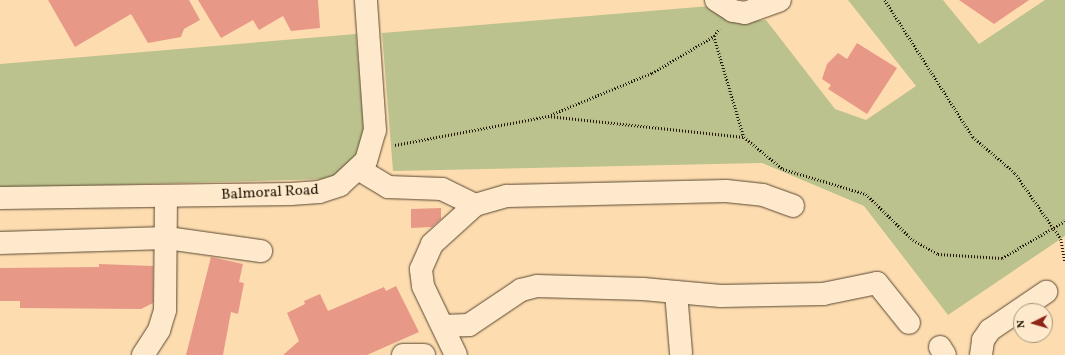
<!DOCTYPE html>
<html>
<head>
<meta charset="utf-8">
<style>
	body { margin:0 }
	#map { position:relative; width:1065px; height:355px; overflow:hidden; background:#fdddb0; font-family:Vollkorn,serif }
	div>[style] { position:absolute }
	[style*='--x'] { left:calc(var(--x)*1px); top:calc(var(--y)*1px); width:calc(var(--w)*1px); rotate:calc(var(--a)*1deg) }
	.green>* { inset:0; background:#bcc28d }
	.building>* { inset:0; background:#e89887 }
	.path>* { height:2.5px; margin-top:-1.25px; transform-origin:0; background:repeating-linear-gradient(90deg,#231708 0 1px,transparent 0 3px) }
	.roads { filter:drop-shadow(0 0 1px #5a4832) drop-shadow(0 0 1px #5a4832) }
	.minor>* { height:22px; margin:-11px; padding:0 11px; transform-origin:11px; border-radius:11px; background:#fee9cc }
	span { translate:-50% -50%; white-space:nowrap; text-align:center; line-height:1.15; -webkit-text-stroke:3px #fee9cc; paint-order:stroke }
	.street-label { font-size:15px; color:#231708 }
	.north { position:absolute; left:1013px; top:303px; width:40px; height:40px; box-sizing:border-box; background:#fee9cc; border:1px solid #a6957e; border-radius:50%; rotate:265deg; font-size:11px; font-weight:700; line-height:16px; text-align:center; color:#231708 }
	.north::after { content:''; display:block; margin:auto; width:14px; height:18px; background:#8f2418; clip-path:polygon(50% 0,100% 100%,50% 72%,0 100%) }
</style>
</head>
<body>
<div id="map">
	<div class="green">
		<div style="clip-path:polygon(848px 0,943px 0,979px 44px,1045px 0,1065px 0,1065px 236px,948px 315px,864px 206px,762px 163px,393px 171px,382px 33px,710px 6px,734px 22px,766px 20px,835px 109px,866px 120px,916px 86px)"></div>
		<div style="clip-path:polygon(356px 34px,364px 131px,355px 156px,338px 174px,327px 179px,0 188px,0 64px)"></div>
	</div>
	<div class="building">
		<div style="clip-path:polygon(48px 0,189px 0,200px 20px,184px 29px,181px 37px,148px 43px,131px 14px,75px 47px)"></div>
		<div style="clip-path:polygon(198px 0,318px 0,320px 28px,291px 31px,283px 16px,259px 30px,253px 20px,221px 38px)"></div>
		<div style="clip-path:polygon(959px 0,1029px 0,994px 24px)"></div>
		<div style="clip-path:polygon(857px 43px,897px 68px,867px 114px,828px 89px,831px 85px,822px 79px,827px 64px,838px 53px,847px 59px)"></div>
		<div style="clip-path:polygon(441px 208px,441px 219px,432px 227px,411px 228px,411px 209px)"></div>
		<div style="clip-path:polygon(211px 257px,243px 264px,239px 282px,244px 283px,238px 314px,231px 312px,223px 355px,186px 355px)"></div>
		<div style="clip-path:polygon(99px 264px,153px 266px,153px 303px,141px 309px,20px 308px,20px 301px,0 301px,0 268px,99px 267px)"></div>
		<div style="clip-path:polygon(396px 286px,419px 332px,367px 355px,283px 355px,299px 341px,287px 313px,305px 304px,304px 301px,320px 294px,328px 311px,384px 287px,386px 291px)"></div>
	</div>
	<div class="path">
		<div style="--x:885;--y:0;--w:163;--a:57.3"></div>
		<div style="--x:973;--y:137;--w:55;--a:40.6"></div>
		<div style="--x:1015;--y:173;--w:68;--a:55.1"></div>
		<div style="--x:1054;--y:229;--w:12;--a:55"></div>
		<div style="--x:1061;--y:239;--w:22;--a:80"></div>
		<div style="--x:714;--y:36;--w:105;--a:73.5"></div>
		<div style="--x:548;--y:116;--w:197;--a:6.1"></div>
		<div style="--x:744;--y:137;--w:50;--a:39.4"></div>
		<div style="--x:783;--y:169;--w:87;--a:16.8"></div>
		<div style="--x:866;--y:194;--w:66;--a:44.4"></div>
		<div style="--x:913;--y:240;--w:29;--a:29"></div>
		<div style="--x:938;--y:254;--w:64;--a:3.6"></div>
		<div style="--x:1002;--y:258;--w:73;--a:-30.4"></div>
		<div style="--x:395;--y:145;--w:156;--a:-10.7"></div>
		<div style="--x:548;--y:116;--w:113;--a:-22.5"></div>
		<div style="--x:652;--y:73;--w:72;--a:-30.8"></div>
		<div style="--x:714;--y:36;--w:9;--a:-54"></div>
	</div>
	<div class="roads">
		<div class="minor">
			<div style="--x:716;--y:0;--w:20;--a:33"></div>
			<div style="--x:733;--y:11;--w:12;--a:9"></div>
			<div style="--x:745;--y:13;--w:37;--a:-20"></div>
			<div style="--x:360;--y:170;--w:33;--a:31"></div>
			<div style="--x:388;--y:187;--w:54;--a:2.1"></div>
			<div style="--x:442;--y:189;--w:37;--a:26"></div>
			<div style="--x:0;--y:198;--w:291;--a:-0.8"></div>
			<div style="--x:291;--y:194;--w:28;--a:-4"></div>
			<div style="--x:319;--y:192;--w:22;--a:-18"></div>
			<div style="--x:340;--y:185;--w:35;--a:-43"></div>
			<div style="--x:366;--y:161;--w:32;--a:-74"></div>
			<div style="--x:375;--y:130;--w:130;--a:-94"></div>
			<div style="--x:0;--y:243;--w:167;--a:-1.7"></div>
			<div style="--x:167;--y:238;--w:95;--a:7.9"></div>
			<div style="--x:676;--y:292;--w:61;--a:85.3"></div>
			<div style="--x:443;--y:326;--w:26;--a:-2"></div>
			<div style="--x:469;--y:325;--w:63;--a:-33.9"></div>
			<div style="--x:521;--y:290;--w:16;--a:-14"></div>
			<div style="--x:537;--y:286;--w:106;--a:1.6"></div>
			<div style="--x:643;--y:289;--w:78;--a:5.1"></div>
			<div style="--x:721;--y:296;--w:102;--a:-1.1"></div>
			<div style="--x:823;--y:294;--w:55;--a:-11.5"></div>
			<div style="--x:877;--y:283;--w:51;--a:51.3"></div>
			<div style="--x:940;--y:347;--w:9;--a:58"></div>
			<div style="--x:143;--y:355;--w:30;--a:-57"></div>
			<div style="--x:159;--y:330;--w:21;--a:-73"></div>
			<div style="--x:165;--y:310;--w:114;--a:-89.5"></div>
			<div style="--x:403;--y:355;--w:21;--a:0"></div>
			<div style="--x:456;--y:355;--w:76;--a:-115.6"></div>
			<div style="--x:423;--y:286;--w:17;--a:-97"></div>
			<div style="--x:421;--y:269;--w:27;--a:-66"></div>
			<div style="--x:432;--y:244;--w:58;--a:-42.2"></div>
			<div style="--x:475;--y:205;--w:33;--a:-16"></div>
			<div style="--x:507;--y:196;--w:219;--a:-1.3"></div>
			<div style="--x:726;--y:191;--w:37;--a:6"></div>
			<div style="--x:763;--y:195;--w:32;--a:20"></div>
			<div style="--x:981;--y:355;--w:15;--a:-82"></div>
			<div style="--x:983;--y:340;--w:12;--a:-55"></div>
			<div style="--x:990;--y:330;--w:68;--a:-34.2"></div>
		</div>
	</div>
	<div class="street-label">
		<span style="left:270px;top:193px;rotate:-3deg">Balmoral Road</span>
	</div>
	<div class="north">N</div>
</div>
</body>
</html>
